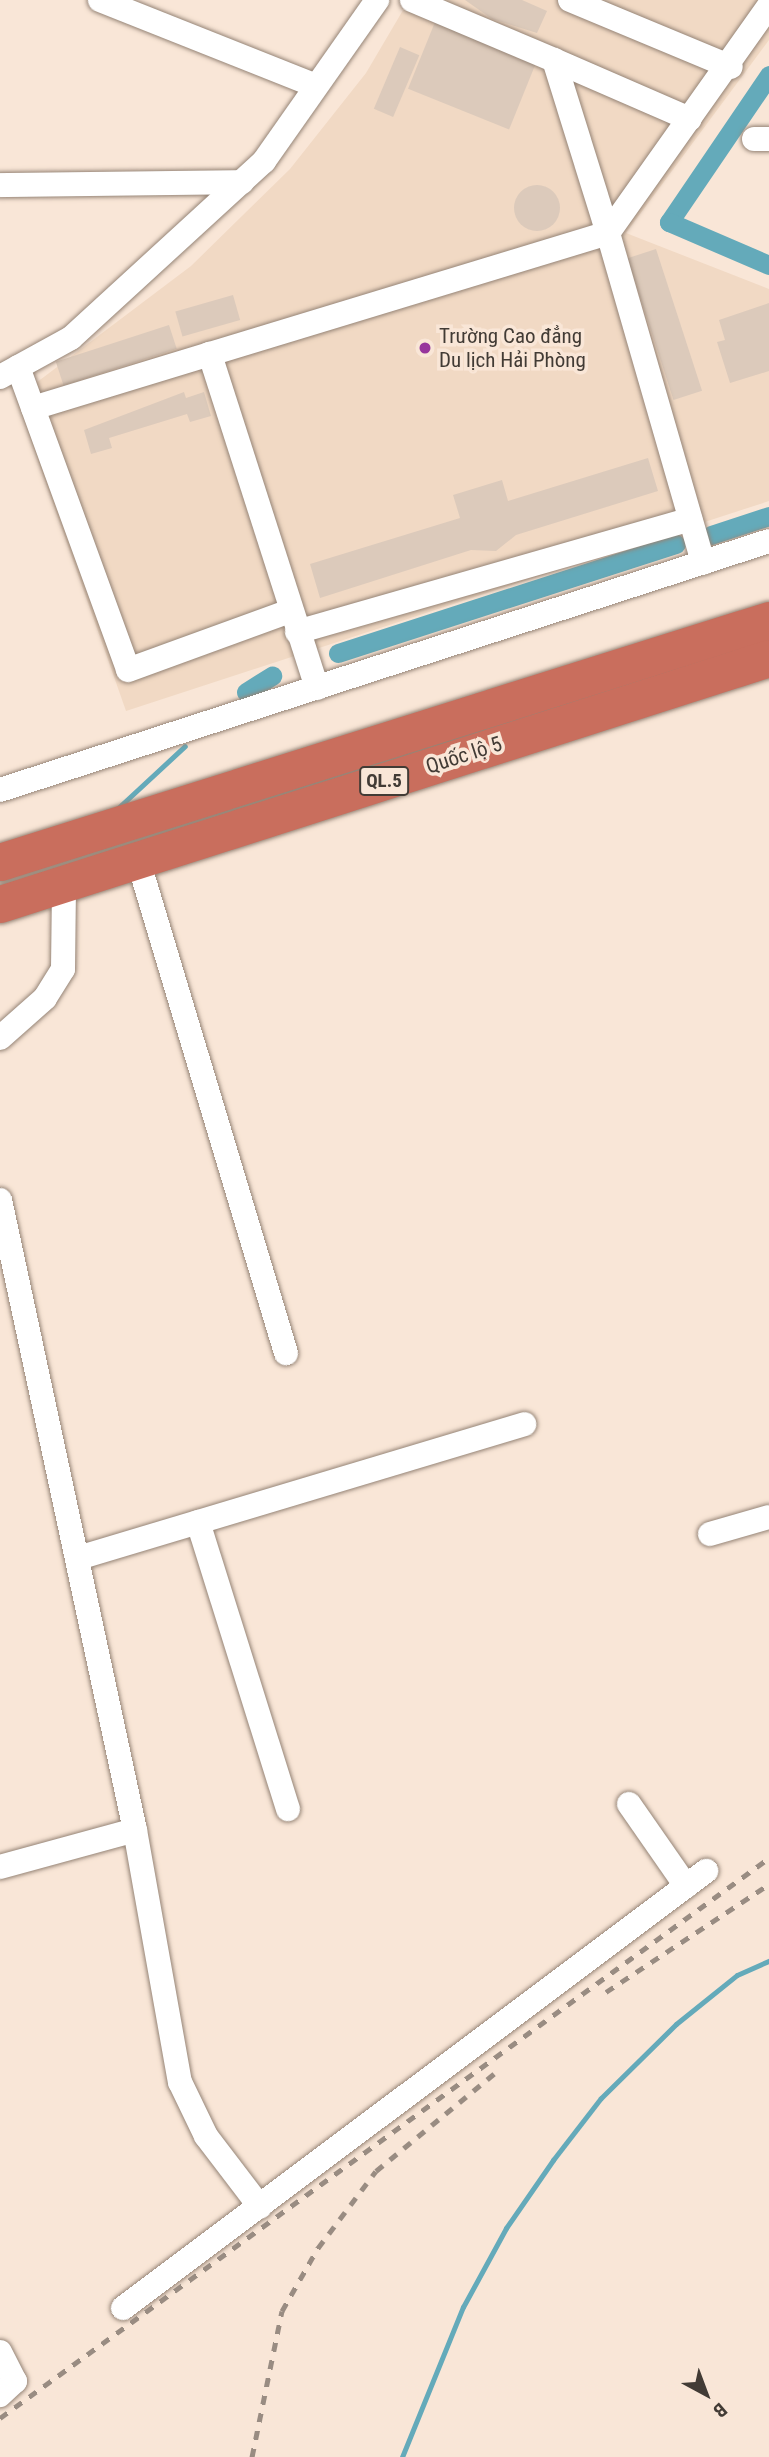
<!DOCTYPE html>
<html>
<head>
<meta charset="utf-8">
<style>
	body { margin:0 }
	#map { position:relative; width:769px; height:2457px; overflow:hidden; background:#f9e6d7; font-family:"Roboto Condensed",sans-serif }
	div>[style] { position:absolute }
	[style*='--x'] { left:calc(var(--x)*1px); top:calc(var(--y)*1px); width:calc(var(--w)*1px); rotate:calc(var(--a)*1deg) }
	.built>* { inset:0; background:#f1d9c4 }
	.stream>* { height:5px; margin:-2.5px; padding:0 2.5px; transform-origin:2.5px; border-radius:2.5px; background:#64aaba }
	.canal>* { height:19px; margin:-9.5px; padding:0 9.5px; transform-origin:9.5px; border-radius:9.5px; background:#64aaba }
	.building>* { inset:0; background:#dccabb; transform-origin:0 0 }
	.round { border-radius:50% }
	.roads { filter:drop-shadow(0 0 2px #958476) drop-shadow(0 0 2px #958476) }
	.minor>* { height:24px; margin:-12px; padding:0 12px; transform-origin:12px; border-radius:12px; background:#fff }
	.highway>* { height:37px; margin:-18.5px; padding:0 18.5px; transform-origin:18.5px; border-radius:18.5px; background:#c96e5d }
	.rail>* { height:5px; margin-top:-2.5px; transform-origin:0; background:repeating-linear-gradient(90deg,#998c82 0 9px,transparent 0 18px) }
	.dots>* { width:19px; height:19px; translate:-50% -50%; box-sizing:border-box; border:4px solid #f9e6d7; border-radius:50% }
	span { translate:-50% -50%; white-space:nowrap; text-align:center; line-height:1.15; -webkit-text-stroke:7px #f9e6d7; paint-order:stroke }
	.shield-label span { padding:2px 5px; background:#f9e6d7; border:2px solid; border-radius:5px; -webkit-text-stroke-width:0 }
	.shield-label { font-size:19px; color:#423b35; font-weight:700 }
	.poi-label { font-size:21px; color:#423b35 }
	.left { translate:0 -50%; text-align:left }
	.street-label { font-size:21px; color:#423b35 }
	.north { position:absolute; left:671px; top:2359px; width:70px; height:70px; -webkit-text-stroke:5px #f9e6d7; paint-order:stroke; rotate:139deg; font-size:19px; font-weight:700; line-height:28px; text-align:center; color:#423b35 }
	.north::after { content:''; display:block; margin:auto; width:24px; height:32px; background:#423b35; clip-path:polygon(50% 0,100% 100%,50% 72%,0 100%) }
</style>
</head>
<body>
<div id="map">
	<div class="built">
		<div style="clip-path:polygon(409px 0,769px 0,769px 40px,626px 233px,769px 289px,769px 501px,126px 711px,16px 398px,191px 266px,290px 169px,366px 73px)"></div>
	</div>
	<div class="stream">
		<div style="--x:118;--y:808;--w:91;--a:-42.8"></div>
		<div style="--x:402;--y:2457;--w:162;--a:-67.9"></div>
		<div style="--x:463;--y:2307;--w:90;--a:-61.4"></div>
		<div style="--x:506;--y:2228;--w:83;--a:-55.3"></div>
		<div style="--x:553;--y:2160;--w:78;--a:-52.3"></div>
		<div style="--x:601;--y:2098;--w:105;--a:-44.6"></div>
		<div style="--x:676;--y:2024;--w:78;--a:-38.8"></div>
		<div style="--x:737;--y:1975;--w:35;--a:-24"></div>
	</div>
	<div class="canal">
		<div style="--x:769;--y:75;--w:178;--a:124.2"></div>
		<div style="--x:669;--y:222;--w:109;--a:23.3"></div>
		<div style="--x:711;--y:535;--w:61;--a:-18.1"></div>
		<div style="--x:338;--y:653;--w:355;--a:-17.9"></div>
		<div style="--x:246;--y:692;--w:31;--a:-32"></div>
	</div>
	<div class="building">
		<div style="clip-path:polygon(465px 0,522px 0,547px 11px,537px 33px,492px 19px)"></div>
		<div style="left:435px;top:22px;width:109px;height:72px;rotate:22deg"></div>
		<div style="left:400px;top:47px;width:21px;height:67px;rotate:23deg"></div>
		<div class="round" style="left:514px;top:185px;width:46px;height:46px"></div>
		<div style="left:656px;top:249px;width:149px;height:30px;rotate:72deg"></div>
		<div style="left:233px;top:295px;width:26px;height:60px;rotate:74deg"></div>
		<div style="clip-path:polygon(769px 303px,769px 371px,730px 383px,717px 342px,725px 340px,719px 320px)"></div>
		<div style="left:169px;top:325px;width:25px;height:119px;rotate:72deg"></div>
		<div style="clip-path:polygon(184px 392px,186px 398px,204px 392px,211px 416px,190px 422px,187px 414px,109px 438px,112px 448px,91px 454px,84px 430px)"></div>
		<div style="clip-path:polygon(648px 458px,658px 491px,516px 535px,496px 551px,471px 550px,320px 598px,310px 564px,460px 518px,453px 495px,502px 480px,508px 501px)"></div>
	</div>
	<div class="roads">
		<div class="minor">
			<div style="--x:100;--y:0;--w:232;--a:21.7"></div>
			<div style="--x:412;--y:0;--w:154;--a:22.9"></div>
			<div style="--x:554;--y:60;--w:181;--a:72.7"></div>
			<div style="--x:570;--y:0;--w:174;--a:22.6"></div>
			<div style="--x:554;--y:60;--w:148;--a:23.5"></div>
			<div style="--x:754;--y:139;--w:15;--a:0"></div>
			<div style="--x:0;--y:185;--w:242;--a:-0.7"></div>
			<div style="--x:608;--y:233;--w:278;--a:-54.7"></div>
			<div style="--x:18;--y:367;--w:322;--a:70"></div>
			<div style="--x:128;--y:670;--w:172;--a:-20"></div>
			<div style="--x:0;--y:377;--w:81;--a:-28.8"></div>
			<div style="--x:71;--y:338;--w:262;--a:-42.5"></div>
			<div style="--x:264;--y:161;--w:197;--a:-54.9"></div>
			<div style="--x:33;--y:408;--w:185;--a:-17"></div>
			<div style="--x:297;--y:632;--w:409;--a:-16"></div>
			<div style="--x:317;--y:688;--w:351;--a:-107.8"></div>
			<div style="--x:210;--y:354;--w:416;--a:-16.9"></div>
			<div style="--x:608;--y:233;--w:343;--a:73.9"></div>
			<div style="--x:0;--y:790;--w:808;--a:-17.94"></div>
			<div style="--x:138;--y:860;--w:515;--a:73.29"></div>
			<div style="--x:0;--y:1038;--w:60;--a:-41.6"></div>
			<div style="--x:45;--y:998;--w:34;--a:-58"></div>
			<div style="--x:63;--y:969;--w:85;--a:-89.3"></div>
			<div style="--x:0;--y:1200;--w:644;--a:77.91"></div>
			<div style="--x:135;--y:1830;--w:256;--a:79.9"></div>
			<div style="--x:180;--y:2082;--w:60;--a:64.3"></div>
			<div style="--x:206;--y:2136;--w:89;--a:52.7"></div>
			<div style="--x:198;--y:1522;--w:301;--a:72.6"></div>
			<div style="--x:710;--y:1534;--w:61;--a:-16.1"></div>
			<div style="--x:78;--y:1558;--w:466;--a:-16.7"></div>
			<div style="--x:629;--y:1804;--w:100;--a:55.2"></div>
			<div style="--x:0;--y:1867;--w:140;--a:-15.3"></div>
			<div style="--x:123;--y:2308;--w:729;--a:-36.85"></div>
			<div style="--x:0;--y:2352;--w:33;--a:63"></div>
			<div style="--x:15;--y:2381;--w:21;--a:137"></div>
		</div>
		<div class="highway">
			<div style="--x:0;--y:862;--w:806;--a:-17.47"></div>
			<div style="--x:0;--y:904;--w:807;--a:-17.74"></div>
		</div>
	</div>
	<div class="rail">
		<div style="--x:606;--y:1992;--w:196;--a:-33.5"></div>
		<div style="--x:0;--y:2418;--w:951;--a:-36.06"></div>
		<div style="--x:252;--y:2457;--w:149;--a:-78.4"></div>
		<div style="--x:282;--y:2311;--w:73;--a:-60.3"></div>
		<div style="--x:318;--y:2248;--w:96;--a:-53"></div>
		<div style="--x:376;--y:2171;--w:162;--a:-39.5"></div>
	</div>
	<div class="dots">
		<div style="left:425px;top:348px;background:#97359c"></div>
	</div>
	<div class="shield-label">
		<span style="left:384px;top:781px">QL.5</span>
	</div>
	<div class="poi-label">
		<span class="left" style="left:439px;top:348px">Trường Cao đẳng<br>Du lịch Hải Phòng</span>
	</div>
	<div class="street-label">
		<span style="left:464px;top:755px;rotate:-18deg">Quốc lộ 5</span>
	</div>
	<div class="north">B</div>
</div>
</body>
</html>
